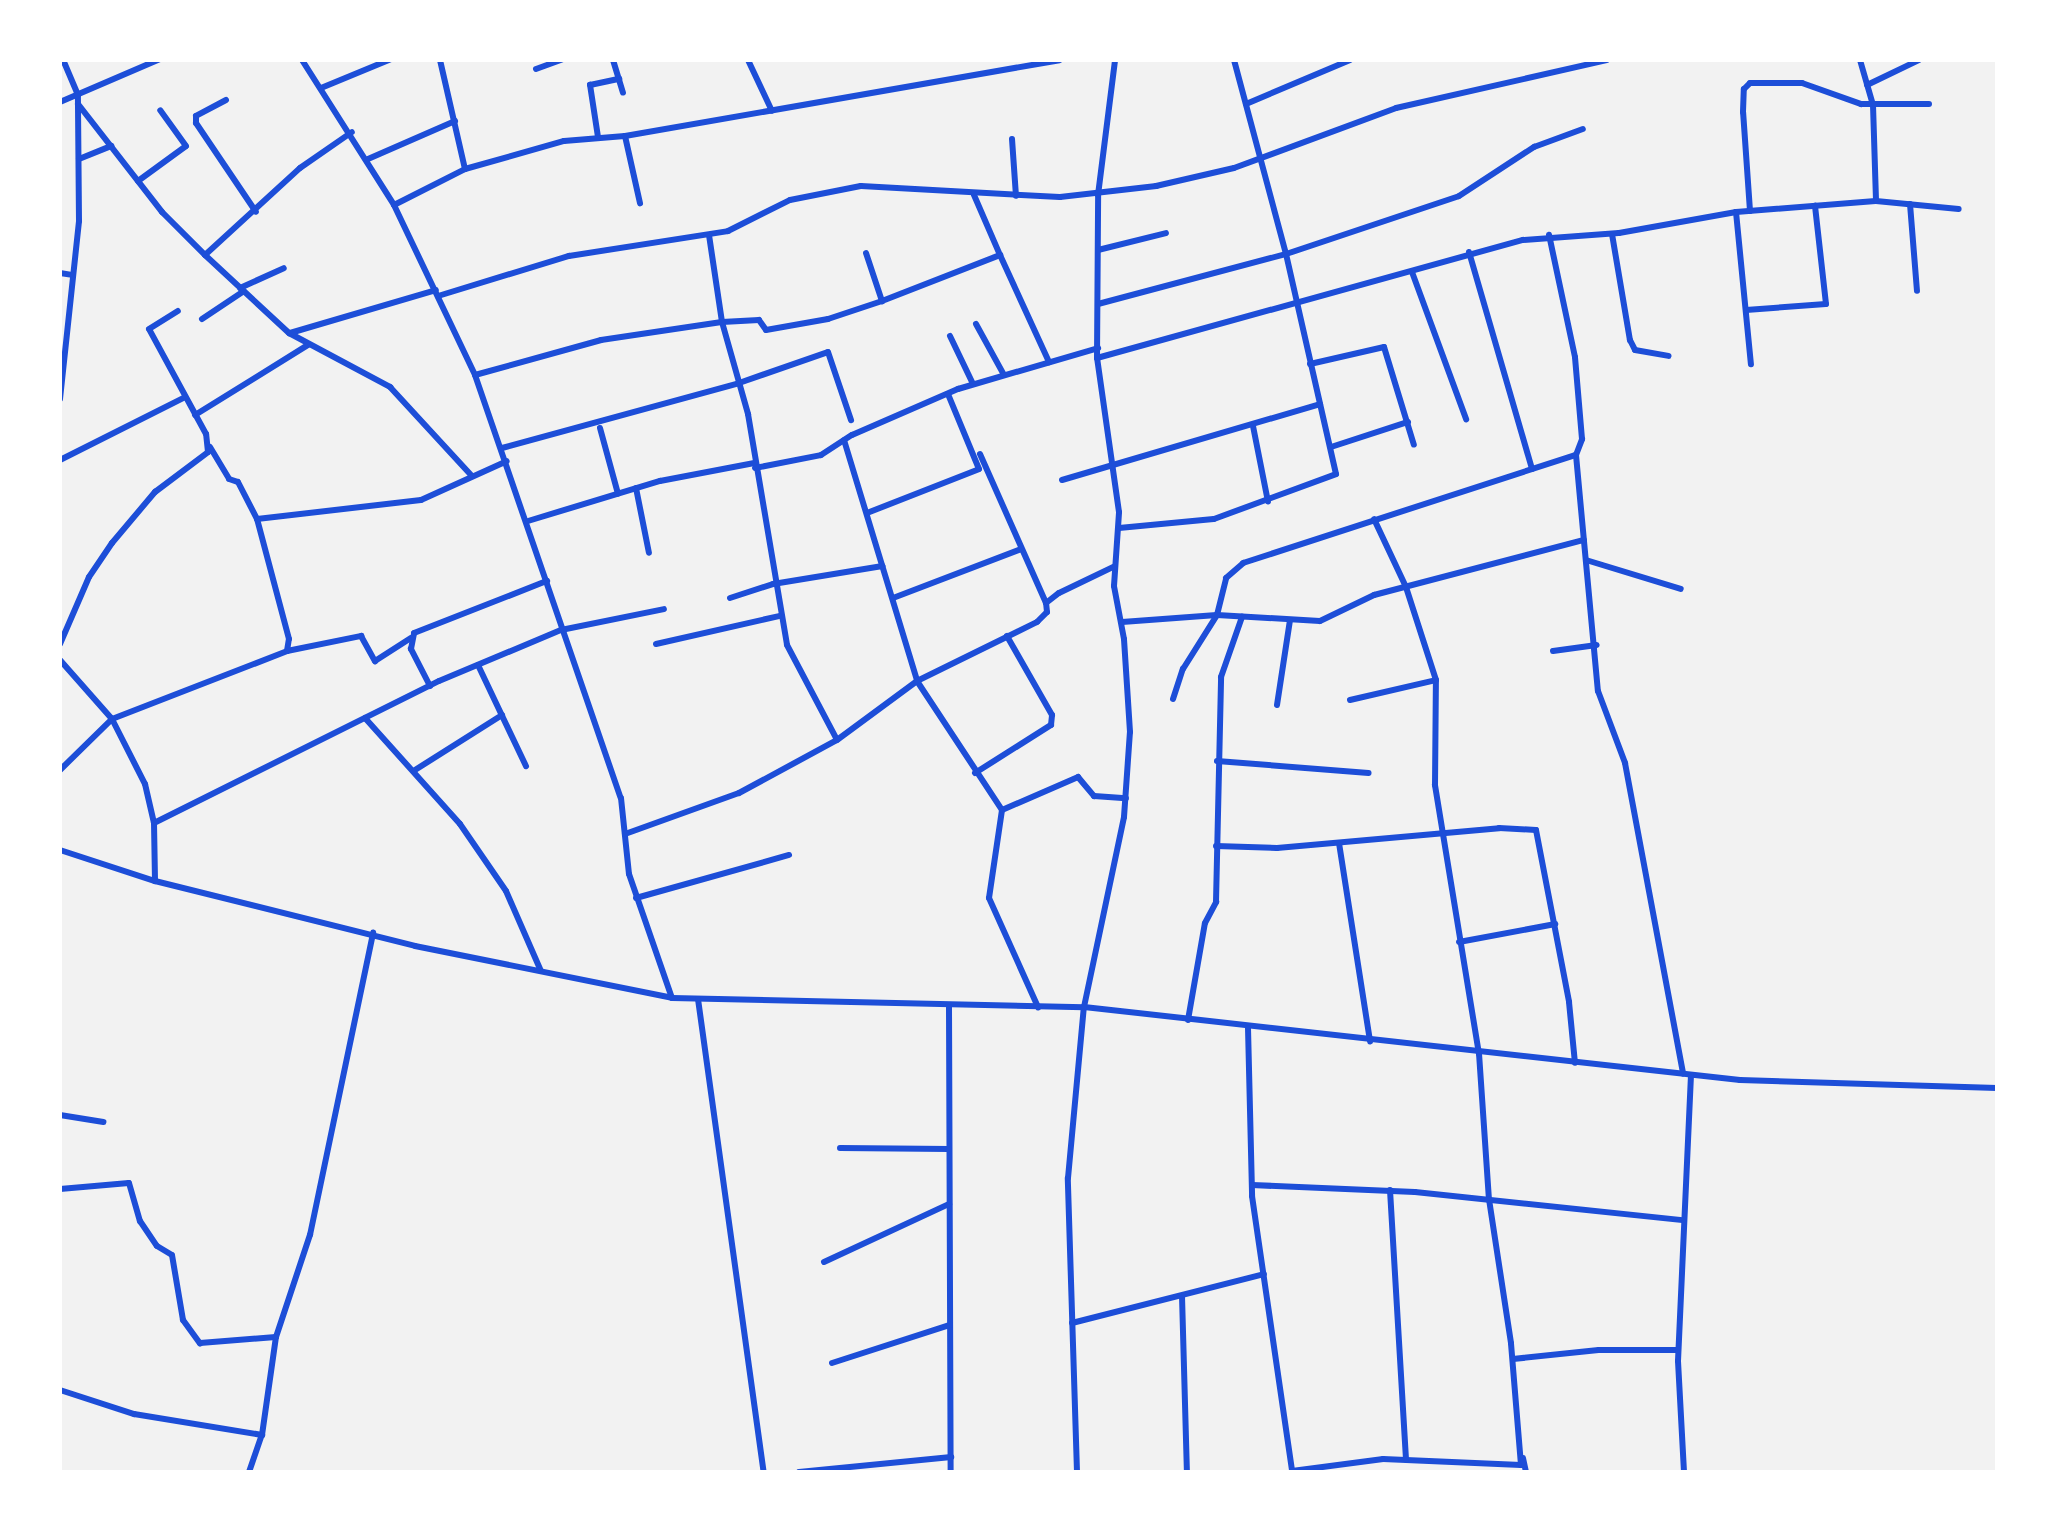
<!DOCTYPE html>
<html>
<head>
<meta charset="utf-8">
<style>
	body { margin:0 }
	#map { position:relative; width:2057px; height:1532px; overflow:hidden; background:#f2f2f2; font-family:Cabin,sans-serif }
	div>[style] { position:absolute }
	[style*='--x'] { left:calc(var(--x)*1px); top:calc(var(--y)*1px); width:calc(var(--w)*1px); rotate:calc(var(--a)*1deg) }
	.minor>* { height:6px; margin:-3px; padding:0 3px; transform-origin:3px; border-radius:3px; background:#1d4ed8 }
	span { translate:-50% -50%; white-space:nowrap; text-align:center; line-height:1.15; -webkit-text-stroke:6px #fff; paint-order:stroke }
	.frame { position:absolute; inset:0; border:62px solid #fff; pointer-events:none }
</style>
</head>
<body>
<div id="map">
	<div class="minor">
		<div style="--x:302;--y:60;--w:172;--a:57.6"></div>
		<div style="--x:394;--y:205;--w:188;--a:64.5"></div>
		<div style="--x:475;--y:375;--w:447;--a:71"></div>
		<div style="--x:621;--y:798;--w:76;--a:84"></div>
		<div style="--x:629;--y:874;--w:131;--a:70.9"></div>
		<div style="--x:440;--y:60;--w:112;--a:77.1"></div>
		<div style="--x:613;--y:60;--w:34;--a:73"></div>
		<div style="--x:748;--y:60;--w:56;--a:64.8"></div>
		<div style="--x:1860;--y:60;--w:47;--a:73.9"></div>
		<div style="--x:1873;--y:105;--w:96;--a:88.2"></div>
		<div style="--x:536;--y:69;--w:27;--a:-20"></div>
		<div style="--x:1867;--y:85;--w:58;--a:-25.7"></div>
		<div style="--x:321;--y:88;--w:74;--a:-22.4"></div>
		<div style="--x:226;--y:100;--w:34;--a:152"></div>
		<div style="--x:196;--y:116;--w:7;--a:90"></div>
		<div style="--x:196;--y:123;--w:107;--a:56"></div>
		<div style="--x:60;--y:102;--w:107;--a:-23.2"></div>
		<div style="--x:78;--y:104;--w:137;--a:52.1"></div>
		<div style="--x:162;--y:212;--w:61;--a:45"></div>
		<div style="--x:205;--y:255;--w:115;--a:42.9"></div>
		<div style="--x:289;--y:333;--w:115;--a:28.1"></div>
		<div style="--x:390;--y:387;--w:120;--a:47.4"></div>
		<div style="--x:1246;--y:104;--w:113;--a:-22.9"></div>
		<div style="--x:625;--y:136;--w:69;--a:77.4"></div>
		<div style="--x:598;--y:137;--w:53;--a:-98.7"></div>
		<div style="--x:590;--y:85;--w:30;--a:-12"></div>
		<div style="--x:1012;--y:139;--w:57;--a:86"></div>
		<div style="--x:79;--y:159;--w:35;--a:-22"></div>
		<div style="--x:368;--y:159;--w:95;--a:-23.6"></div>
		<div style="--x:138;--y:181;--w:59;--a:-36.1"></div>
		<div style="--x:186;--y:146;--w:44;--a:-125.8"></div>
		<div style="--x:974;--y:195;--w:65;--a:66.6"></div>
		<div style="--x:1910;--y:204;--w:87;--a:85.4"></div>
		<div style="--x:394;--y:205;--w:80;--a:-26.9"></div>
		<div style="--x:465;--y:169;--w:103;--a:-15.8"></div>
		<div style="--x:564;--y:141;--w:61;--a:-4.7"></div>
		<div style="--x:625;--y:136;--w:441;--a:-9.9"></div>
		<div style="--x:1750;--y:211;--w:99;--a:-94"></div>
		<div style="--x:1743;--y:112;--w:23;--a:-88"></div>
		<div style="--x:1744;--y:89;--w:8;--a:-45"></div>
		<div style="--x:1750;--y:83;--w:52;--a:0"></div>
		<div style="--x:1802;--y:83;--w:63;--a:19.6"></div>
		<div style="--x:1861;--y:104;--w:68;--a:0"></div>
		<div style="--x:1736;--y:212;--w:153;--a:84.4"></div>
		<div style="--x:1612;--y:234;--w:108;--a:80.4"></div>
		<div style="--x:1630;--y:340;--w:11;--a:63"></div>
		<div style="--x:1635;--y:350;--w:34;--a:10"></div>
		<div style="--x:709;--y:235;--w:88;--a:81.5"></div>
		<div style="--x:722;--y:322;--w:37;--a:-3"></div>
		<div style="--x:759;--y:320;--w:12;--a:55"></div>
		<div style="--x:766;--y:330;--w:63;--a:-10.1"></div>
		<div style="--x:828;--y:319;--w:57;--a:-18.4"></div>
		<div style="--x:1098;--y:250;--w:70;--a:-14"></div>
		<div style="--x:1469;--y:252;--w:226;--a:73.8"></div>
		<div style="--x:866;--y:253;--w:51;--a:71.6"></div>
		<div style="--x:882;--y:301;--w:127;--a:-21.3"></div>
		<div style="--x:1000;--y:255;--w:118;--a:65.4"></div>
		<div style="--x:205;--y:255;--w:129;--a:-42.5"></div>
		<div style="--x:300;--y:168;--w:63;--a:-34.7"></div>
		<div style="--x:1412;--y:272;--w:157;--a:69.8"></div>
		<div style="--x:60;--y:273;--w:12;--a:9"></div>
		<div style="--x:240;--y:288;--w:48;--a:-24.4"></div>
		<div style="--x:438;--y:296;--w:137;--a:-17"></div>
		<div style="--x:569;--y:256;--w:161;--a:-8.9"></div>
		<div style="--x:728;--y:231;--w:69;--a:-26.6"></div>
		<div style="--x:790;--y:200;--w:72;--a:-11.2"></div>
		<div style="--x:861;--y:186;--w:199;--a:3.2"></div>
		<div style="--x:1060;--y:197;--w:97;--a:-6.5"></div>
		<div style="--x:1156;--y:186;--w:80;--a:-13"></div>
		<div style="--x:1234;--y:168;--w:173;--a:-20.3"></div>
		<div style="--x:1396;--y:108;--w:216;--a:-12.8"></div>
		<div style="--x:1098;--y:304;--w:195;--a:-14.9"></div>
		<div style="--x:1286;--y:254;--w:182;--a:-18.5"></div>
		<div style="--x:1459;--y:196;--w:90;--a:-33.2"></div>
		<div style="--x:1534;--y:147;--w:52;--a:-20.2"></div>
		<div style="--x:1746;--y:310;--w:80;--a:-4.3"></div>
		<div style="--x:1826;--y:304;--w:99;--a:-96.4"></div>
		<div style="--x:202;--y:319;--w:50;--a:-33.7"></div>
		<div style="--x:976;--y:324;--w:58;--a:61.2"></div>
		<div style="--x:290;--y:333;--w:152;--a:-16.4"></div>
		<div style="--x:950;--y:336;--w:53;--a:64.4"></div>
		<div style="--x:1097;--y:358;--w:442;--a:-15.5"></div>
		<div style="--x:1523;--y:240;--w:96;--a:-4.2"></div>
		<div style="--x:1619;--y:233;--w:119;--a:-10.2"></div>
		<div style="--x:1736;--y:212;--w:140;--a:-4.5"></div>
		<div style="--x:1876;--y:201;--w:83;--a:5.5"></div>
		<div style="--x:1310;--y:364;--w:76;--a:-12.9"></div>
		<div style="--x:1384;--y:347;--w:102;--a:73"></div>
		<div style="--x:475;--y:375;--w:131;--a:-15.5"></div>
		<div style="--x:601;--y:340;--w:122;--a:-8.5"></div>
		<div style="--x:722;--y:322;--w:96;--a:74.2"></div>
		<div style="--x:748;--y:414;--w:234;--a:80.4"></div>
		<div style="--x:787;--y:645;--w:107;--a:62.2"></div>
		<div style="--x:60;--y:399;--w:179;--a:-83.9"></div>
		<div style="--x:79;--y:221;--w:126;--a:-90.5"></div>
		<div style="--x:78;--y:95;--w:38;--a:-113"></div>
		<div style="--x:195;--y:415;--w:133;--a:-31.8"></div>
		<div style="--x:1253;--y:426;--w:77;--a:78.8"></div>
		<div style="--x:600;--y:428;--w:68;--a:74.7"></div>
		<div style="--x:844;--y:440;--w:252;--a:73.1"></div>
		<div style="--x:917;--y:681;--w:154;--a:56.6"></div>
		<div style="--x:1002;--y:810;--w:89;--a:98.4"></div>
		<div style="--x:989;--y:898;--w:120;--a:65.8"></div>
		<div style="--x:210;--y:447;--w:37;--a:59"></div>
		<div style="--x:229;--y:479;--w:9;--a:18"></div>
		<div style="--x:238;--y:482;--w:42;--a:62.8"></div>
		<div style="--x:1331;--y:447;--w:81;--a:-18"></div>
		<div style="--x:502;--y:448;--w:246;--a:-15.3"></div>
		<div style="--x:739;--y:383;--w:94;--a:-19.2"></div>
		<div style="--x:828;--y:352;--w:72;--a:71.3"></div>
		<div style="--x:980;--y:454;--w:163;--a:66.1"></div>
		<div style="--x:1576;--y:455;--w:237;--a:84.7"></div>
		<div style="--x:1598;--y:691;--w:77;--a:69.4"></div>
		<div style="--x:1625;--y:763;--w:316;--a:79.4"></div>
		<div style="--x:60;--y:460;--w:140;--a:-26.7"></div>
		<div style="--x:755;--y:468;--w:67;--a:-11.1"></div>
		<div style="--x:821;--y:455;--w:37;--a:-33"></div>
		<div style="--x:852;--y:435;--w:116;--a:-23.5"></div>
		<div style="--x:958;--y:389;--w:146;--a:-16.3"></div>
		<div style="--x:1062;--y:480;--w:269;--a:-16.4"></div>
		<div style="--x:636;--y:488;--w:66;--a:78.7"></div>
		<div style="--x:867;--y:513;--w:120;--a:-21.4"></div>
		<div style="--x:979;--y:469;--w:81;--a:-112.5"></div>
		<div style="--x:528;--y:521;--w:138;--a:-16.9"></div>
		<div style="--x:660;--y:481;--w:96;--a:-10.8"></div>
		<div style="--x:1119;--y:528;--w:95;--a:-5.4"></div>
		<div style="--x:1214;--y:519;--w:130;--a:-20.2"></div>
		<div style="--x:1336;--y:474;--w:226;--a:-102.8"></div>
		<div style="--x:1286;--y:254;--w:201;--a:-105"></div>
		<div style="--x:1586;--y:560;--w:99;--a:17"></div>
		<div style="--x:730;--y:598;--w:45;--a:-18"></div>
		<div style="--x:773;--y:584;--w:111;--a:-9.3"></div>
		<div style="--x:893;--y:598;--w:137;--a:-20.9"></div>
		<div style="--x:1122;--y:622;--w:95;--a:-4.2"></div>
		<div style="--x:1217;--y:615;--w:38;--a:-76"></div>
		<div style="--x:1226;--y:578;--w:23;--a:-41"></div>
		<div style="--x:1243;--y:563;--w:350;--a:-18"></div>
		<div style="--x:1576;--y:455;--w:17;--a:-69"></div>
		<div style="--x:1582;--y:439;--w:82;--a:-94.9"></div>
		<div style="--x:1575;--y:357;--w:125;--a:-102"></div>
		<div style="--x:60;--y:644;--w:73;--a:-66.6"></div>
		<div style="--x:89;--y:577;--w:41;--a:-55.9"></div>
		<div style="--x:112;--y:543;--w:67;--a:-49.9"></div>
		<div style="--x:155;--y:492;--w:66;--a:-37"></div>
		<div style="--x:208;--y:452;--w:18;--a:-96"></div>
		<div style="--x:206;--y:434;--w:119;--a:-118.5"></div>
		<div style="--x:149;--y:329;--w:34;--a:-32"></div>
		<div style="--x:656;--y:644;--w:126;--a:-12.8"></div>
		<div style="--x:287;--y:651;--w:76;--a:-11.5"></div>
		<div style="--x:361;--y:636;--w:29;--a:61"></div>
		<div style="--x:375;--y:661;--w:43;--a:-32.6"></div>
		<div style="--x:1553;--y:651;--w:44;--a:-7.8"></div>
		<div style="--x:60;--y:660;--w:79;--a:48.6"></div>
		<div style="--x:112;--y:719;--w:73;--a:63.1"></div>
		<div style="--x:145;--y:784;--w:40;--a:77"></div>
		<div style="--x:154;--y:823;--w:58;--a:89"></div>
		<div style="--x:478;--y:665;--w:112;--a:64.6"></div>
		<div style="--x:430;--y:686;--w:42;--a:-117.2"></div>
		<div style="--x:411;--y:649;--w:16;--a:-79"></div>
		<div style="--x:414;--y:633;--w:143;--a:-21.4"></div>
		<div style="--x:1173;--y:699;--w:32;--a:-72"></div>
		<div style="--x:1183;--y:669;--w:64;--a:-57.8"></div>
		<div style="--x:1217;--y:615;--w:103;--a:3.3"></div>
		<div style="--x:1320;--y:621;--w:60;--a:-25.7"></div>
		<div style="--x:1374;--y:595;--w:217;--a:-14.7"></div>
		<div style="--x:1350;--y:700;--w:88;--a:-13.1"></div>
		<div style="--x:1277;--y:705;--w:86;--a:-81.3"></div>
		<div style="--x:365;--y:718;--w:142;--a:48.1"></div>
		<div style="--x:460;--y:824;--w:81;--a:55.5"></div>
		<div style="--x:506;--y:891;--w:87;--a:66.4"></div>
		<div style="--x:1217;--y:761;--w:152;--a:4.5"></div>
		<div style="--x:60;--y:770;--w:73;--a:-44.4"></div>
		<div style="--x:112;--y:719;--w:188;--a:-21.2"></div>
		<div style="--x:287;--y:651;--w:12;--a:-81"></div>
		<div style="--x:289;--y:639;--w:124;--a:-104.9"></div>
		<div style="--x:257;--y:519;--w:165;--a:-6.6"></div>
		<div style="--x:421;--y:500;--w:94;--a:-24.4"></div>
		<div style="--x:415;--y:770;--w:103;--a:-32.3"></div>
		<div style="--x:975;--y:773;--w:90;--a:-32.3"></div>
		<div style="--x:1051;--y:725;--w:10;--a:-84"></div>
		<div style="--x:1052;--y:715;--w:91;--a:-119.7"></div>
		<div style="--x:1002;--y:810;--w:83;--a:-23.5"></div>
		<div style="--x:1078;--y:777;--w:25;--a:50"></div>
		<div style="--x:1094;--y:796;--w:32;--a:4"></div>
		<div style="--x:154;--y:823;--w:318;--a:-26.5"></div>
		<div style="--x:439;--y:681;--w:132;--a:-22.7"></div>
		<div style="--x:561;--y:630;--w:105;--a:-11.5"></div>
		<div style="--x:625;--y:834;--w:121;--a:-19.8"></div>
		<div style="--x:739;--y:793;--w:111;--a:-28.4"></div>
		<div style="--x:837;--y:740;--w:99;--a:-36.4"></div>
		<div style="--x:917;--y:681;--w:134;--a:-26.2"></div>
		<div style="--x:1037;--y:622;--w:14;--a:-45"></div>
		<div style="--x:1047;--y:612;--w:9;--a:-96"></div>
		<div style="--x:1046;--y:603;--w:16;--a:-38"></div>
		<div style="--x:1059;--y:593;--w:62;--a:-25.7"></div>
		<div style="--x:1339;--y:843;--w:201;--a:81.1"></div>
		<div style="--x:1216;--y:846;--w:61;--a:1.9"></div>
		<div style="--x:1277;--y:848;--w:223;--a:-5.1"></div>
		<div style="--x:1499;--y:828;--w:37;--a:3"></div>
		<div style="--x:1536;--y:830;--w:175;--a:79.1"></div>
		<div style="--x:1569;--y:1002;--w:61;--a:84.4"></div>
		<div style="--x:60;--y:850;--w:100;--a:18.1"></div>
		<div style="--x:155;--y:881;--w:268;--a:14"></div>
		<div style="--x:415;--y:946;--w:262;--a:11.4"></div>
		<div style="--x:672;--y:998;--w:412;--a:1.3"></div>
		<div style="--x:1084;--y:1007;--w:660;--a:6.35"></div>
		<div style="--x:1740;--y:1080;--w:257;--a:1.8"></div>
		<div style="--x:636;--y:898;--w:159;--a:-15.7"></div>
		<div style="--x:1459;--y:942;--w:98;--a:-10.6"></div>
		<div style="--x:698;--y:999;--w:478;--a:82.1"></div>
		<div style="--x:949;--y:1007;--w:465;--a:89.8"></div>
		<div style="--x:1188;--y:1020;--w:98;--a:-80.1"></div>
		<div style="--x:1205;--y:923;--w:24;--a:-62"></div>
		<div style="--x:1216;--y:902;--w:225;--a:-88.7"></div>
		<div style="--x:1221;--y:677;--w:64;--a:-70.7"></div>
		<div style="--x:1248;--y:1028;--w:168;--a:88.6"></div>
		<div style="--x:1252;--y:1196;--w:278;--a:81.7"></div>
		<div style="--x:1292;--y:1471;--w:92;--a:-7.5"></div>
		<div style="--x:1383;--y:1459;--w:138;--a:2.5"></div>
		<div style="--x:1521;--y:1465;--w:122;--a:-94.7"></div>
		<div style="--x:1511;--y:1343;--w:145;--a:-98.7"></div>
		<div style="--x:1489;--y:1200;--w:146;--a:-93.9"></div>
		<div style="--x:1479;--y:1054;--w:273;--a:-99.3"></div>
		<div style="--x:1435;--y:785;--w:105;--a:-89.5"></div>
		<div style="--x:1436;--y:680;--w:98;--a:-107.9"></div>
		<div style="--x:1406;--y:587;--w:75;--a:-115.2"></div>
		<div style="--x:60;--y:1115;--w:44;--a:9.2"></div>
		<div style="--x:840;--y:1148;--w:109;--a:0.5"></div>
		<div style="--x:1252;--y:1185;--w:163;--a:2.5"></div>
		<div style="--x:1415;--y:1192;--w:269;--a:6"></div>
		<div style="--x:60;--y:1189;--w:69;--a:-5"></div>
		<div style="--x:129;--y:1183;--w:40;--a:74"></div>
		<div style="--x:140;--y:1221;--w:30;--a:56"></div>
		<div style="--x:157;--y:1246;--w:17;--a:31"></div>
		<div style="--x:172;--y:1255;--w:66;--a:80.4"></div>
		<div style="--x:183;--y:1320;--w:29;--a:54"></div>
		<div style="--x:200;--y:1343;--w:76;--a:-4.5"></div>
		<div style="--x:1390;--y:1190;--w:270;--a:86.6"></div>
		<div style="--x:824;--y:1262;--w:138;--a:-24.9"></div>
		<div style="--x:1182;--y:1296;--w:176;--a:88.4"></div>
		<div style="--x:1072;--y:1323;--w:198;--a:-14.3"></div>
		<div style="--x:1513;--y:1359;--w:86;--a:-6"></div>
		<div style="--x:1599;--y:1350;--w:79;--a:0"></div>
		<div style="--x:832;--y:1363;--w:124;--a:-17.9"></div>
		<div style="--x:60;--y:1390;--w:78;--a:18"></div>
		<div style="--x:134;--y:1414;--w:130;--a:9.3"></div>
		<div style="--x:1523;--y:1458;--w:14;--a:78"></div>
		<div style="--x:249;--y:1472;--w:39;--a:-71"></div>
		<div style="--x:262;--y:1435;--w:99;--a:-81.9"></div>
		<div style="--x:276;--y:1337;--w:108;--a:-71.6"></div>
		<div style="--x:310;--y:1235;--w:309;--a:-78.2"></div>
		<div style="--x:799;--y:1472;--w:153;--a:-5.6"></div>
		<div style="--x:1077;--y:1472;--w:294;--a:-91.8"></div>
		<div style="--x:1068;--y:1178;--w:172;--a:-84.7"></div>
		<div style="--x:1084;--y:1007;--w:194;--a:-78.1"></div>
		<div style="--x:1124;--y:817;--w:85;--a:-86"></div>
		<div style="--x:1130;--y:732;--w:93;--a:-93.7"></div>
		<div style="--x:1124;--y:639;--w:54;--a:-100.7"></div>
		<div style="--x:1114;--y:586;--w:74;--a:-86.1"></div>
		<div style="--x:1119;--y:512;--w:156;--a:-98.1"></div>
		<div style="--x:1097;--y:358;--w:163;--a:-89.6"></div>
		<div style="--x:1098;--y:195;--w:136;--a:-82.8"></div>
		<div style="--x:1684;--y:1472;--w:111;--a:-93.1"></div>
		<div style="--x:1678;--y:1361;--w:286;--a:-87.4"></div>
	</div>
	<div class="frame"></div>
</div>
</body>
</html>
